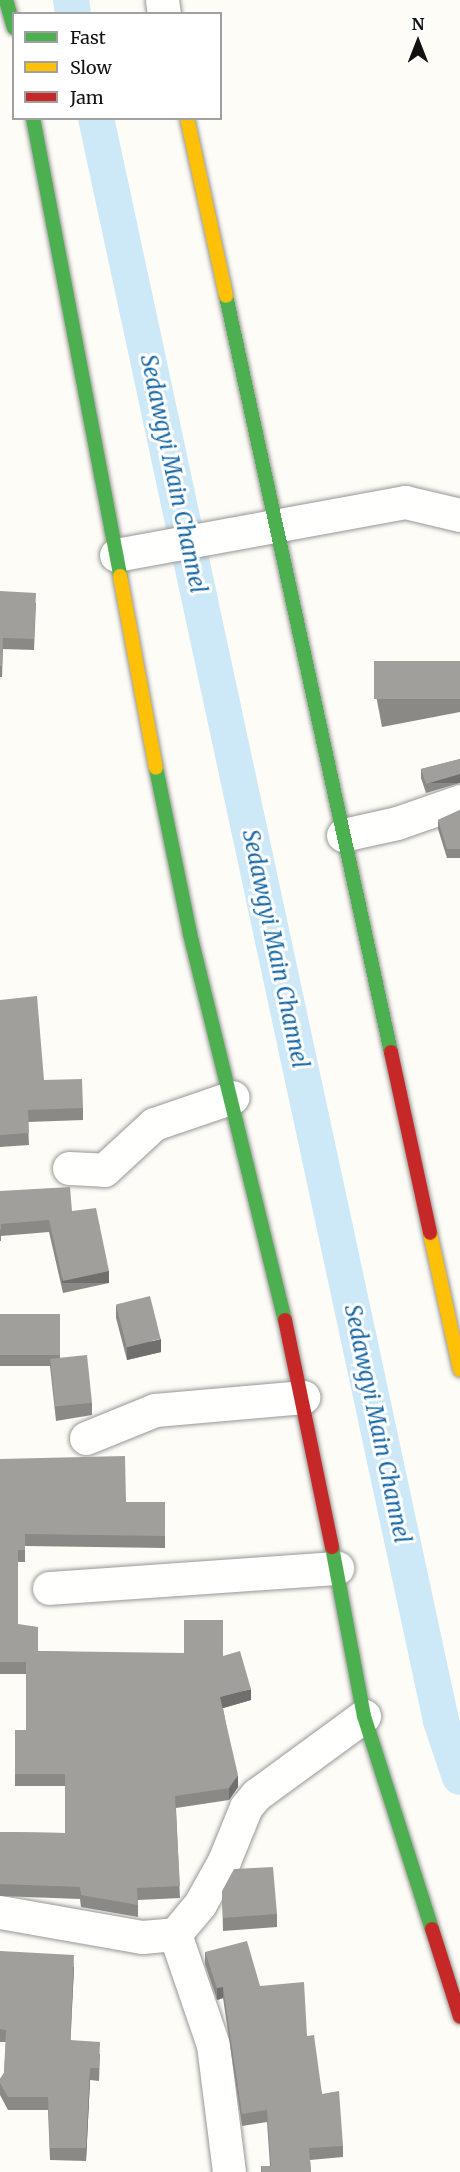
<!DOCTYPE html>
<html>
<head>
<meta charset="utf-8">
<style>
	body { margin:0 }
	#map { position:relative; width:460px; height:2172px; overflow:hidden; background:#fdfcf7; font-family:Merriweather,serif }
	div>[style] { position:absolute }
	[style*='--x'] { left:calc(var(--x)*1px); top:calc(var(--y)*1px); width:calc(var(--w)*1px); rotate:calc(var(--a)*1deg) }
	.canal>* { height:36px; margin:-18px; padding:0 18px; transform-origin:18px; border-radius:18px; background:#cde8f7 }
	.roads { filter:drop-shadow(0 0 2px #979795) drop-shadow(0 0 2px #979795) }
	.street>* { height:33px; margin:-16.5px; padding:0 16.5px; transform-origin:16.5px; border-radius:16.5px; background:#fffffe }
	.fast>* { height:14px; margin:-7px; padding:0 7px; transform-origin:7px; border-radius:7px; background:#4caf50 }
	.slow>* { height:14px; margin:-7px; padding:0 7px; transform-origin:7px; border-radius:7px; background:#ffc107 }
	.jam>* { height:14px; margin:-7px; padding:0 7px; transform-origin:7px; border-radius:7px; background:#c62828 }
	.wall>* { inset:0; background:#8a8986 }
	.shaded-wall>* { inset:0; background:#716f6d; transform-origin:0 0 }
	.building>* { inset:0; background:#a19f9c; transform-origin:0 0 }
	span { translate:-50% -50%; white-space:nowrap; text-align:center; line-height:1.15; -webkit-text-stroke:6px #fff; paint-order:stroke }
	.water-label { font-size:22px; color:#1768a6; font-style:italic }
	.legend { position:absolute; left:12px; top:12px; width:210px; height:108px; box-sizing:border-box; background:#fff; border:2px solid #a0a0a0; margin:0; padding:8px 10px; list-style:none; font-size:18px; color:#111 }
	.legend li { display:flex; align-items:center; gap:12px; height:30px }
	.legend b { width:30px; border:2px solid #a0a0a0 }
	.north { position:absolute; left:388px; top:12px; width:60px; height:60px; -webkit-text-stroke:4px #fff; paint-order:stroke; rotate:0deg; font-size:16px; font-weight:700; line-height:24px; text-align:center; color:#111 }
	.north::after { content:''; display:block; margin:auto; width:21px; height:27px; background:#111; clip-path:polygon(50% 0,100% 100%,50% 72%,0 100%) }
</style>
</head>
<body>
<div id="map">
	<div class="canal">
		<div style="--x:71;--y:0;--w:14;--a:82"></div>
		<div style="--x:96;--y:118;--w:1640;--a:77.85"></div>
		<div style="--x:441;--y:1721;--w:59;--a:71.3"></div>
	</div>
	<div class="roads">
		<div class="street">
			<div style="--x:162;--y:0;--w:14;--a:82"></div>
			<div style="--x:116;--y:555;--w:294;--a:-10.4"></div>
			<div style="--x:405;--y:502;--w:57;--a:13.3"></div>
			<div style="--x:343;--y:835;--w:55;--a:-12.5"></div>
			<div style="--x:397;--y:823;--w:67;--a:-19.2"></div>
			<div style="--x:69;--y:1168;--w:35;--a:3"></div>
			<div style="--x:104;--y:1170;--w:68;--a:-42.6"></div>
			<div style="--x:154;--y:1124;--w:83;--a:-18.9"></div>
			<div style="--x:86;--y:1438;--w:74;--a:-22.1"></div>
			<div style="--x:155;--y:1410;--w:149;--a:-5"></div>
			<div style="--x:49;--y:1588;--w:289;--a:-4"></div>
			<div style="--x:0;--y:1912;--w:144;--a:10"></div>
			<div style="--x:142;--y:1937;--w:33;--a:-5"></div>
			<div style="--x:175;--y:1934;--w:39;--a:-50"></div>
			<div style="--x:200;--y:1904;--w:49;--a:-60.8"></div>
			<div style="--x:224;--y:1861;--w:58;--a:-67.8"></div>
			<div style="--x:246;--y:1807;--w:16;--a:-50"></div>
			<div style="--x:256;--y:1795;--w:134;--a:-36.2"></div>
			<div style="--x:175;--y:1934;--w:117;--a:71.1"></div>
			<div style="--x:213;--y:2045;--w:128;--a:82.8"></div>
		</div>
		<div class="fast">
			<div style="--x:6;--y:0;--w:29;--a:74"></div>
			<div style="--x:33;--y:118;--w:466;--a:79.2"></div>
			<div style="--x:226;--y:296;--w:774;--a:77.69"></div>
			<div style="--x:156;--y:768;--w:169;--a:78.4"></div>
			<div style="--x:190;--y:934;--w:398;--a:76.2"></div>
			<div style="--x:332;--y:1547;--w:172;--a:79.3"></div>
			<div style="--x:364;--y:1716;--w:224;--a:72.3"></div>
		</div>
		<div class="slow">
			<div style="--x:187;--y:118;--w:182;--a:77.6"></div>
			<div style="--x:120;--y:576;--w:195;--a:79.4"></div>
			<div style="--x:430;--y:1233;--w:140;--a:77.6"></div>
		</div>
		<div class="jam">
			<div style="--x:391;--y:1052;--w:185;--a:77.8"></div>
			<div style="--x:285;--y:1320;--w:232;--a:78.3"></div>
			<div style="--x:432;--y:1929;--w:92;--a:72.3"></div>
		</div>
	</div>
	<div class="wall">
		<div style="clip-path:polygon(0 591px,36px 603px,34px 650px,3px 649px,2px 677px,0 677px)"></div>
		<div style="clip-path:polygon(460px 661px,460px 712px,382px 727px,375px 690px,375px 677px)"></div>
		<div style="clip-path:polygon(460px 759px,460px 783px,426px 793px,421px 778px,421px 769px)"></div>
		<div style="clip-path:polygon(460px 810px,460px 858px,447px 858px,438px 829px,438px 820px)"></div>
		<div style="clip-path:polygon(0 1000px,44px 1080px,83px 1108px,83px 1120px,28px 1122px,29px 1145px,0 1147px)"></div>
		<div style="clip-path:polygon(0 1191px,72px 1211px,109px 1283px,63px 1293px,49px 1232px,1px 1236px,1px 1241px,0 1241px)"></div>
		<div style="clip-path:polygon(116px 1305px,161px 1352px,127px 1360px,116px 1318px)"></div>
		<div style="clip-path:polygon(0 1314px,60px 1314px,60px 1358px,92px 1403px,92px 1415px,56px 1421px,50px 1366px,0 1366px)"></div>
		<div style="clip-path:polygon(0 1459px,126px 1502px,165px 1502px,165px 1548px,25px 1546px,25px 1562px,18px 1562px,18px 1624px,38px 1651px,223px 1656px,251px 1700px,223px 1708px,238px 1787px,229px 1800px,176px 1808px,180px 1898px,138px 1900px,138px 1917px,81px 1907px,80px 1899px,0 1896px,0 1832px,65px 1833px,65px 1786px,15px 1786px,15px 1730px,26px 1730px,26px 1674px,0 1674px)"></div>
		<div style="clip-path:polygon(222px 1891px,277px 1914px,277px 1927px,223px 1931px)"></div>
		<div style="clip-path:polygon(0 1951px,74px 1967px,70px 2040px,100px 2054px,99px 2081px,90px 2080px,86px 2161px,50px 2160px,48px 2110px,8px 2110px,0 2095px,0 2079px,4px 2073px,6px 2042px,0 2042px)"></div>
		<div style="clip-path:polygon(205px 1952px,260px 1986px,307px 2036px,322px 2094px,343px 2146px,343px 2157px,310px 2160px,311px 2172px,261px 2172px,261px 2166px,270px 2166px,267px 2122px,242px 2126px,223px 1998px,217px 2000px,205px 1964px)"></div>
	</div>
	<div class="shaded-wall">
		<div style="left:460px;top:774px;width:9px;height:35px;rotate:90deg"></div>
		<div style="left:109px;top:1271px;width:12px;height:47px;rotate:90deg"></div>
		<div style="clip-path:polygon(161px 1339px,161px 1352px,127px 1360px,127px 1347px)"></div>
		<div style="clip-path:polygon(251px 1689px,251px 1700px,220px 1709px,220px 1697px)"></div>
		<div style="clip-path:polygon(238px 1775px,238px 1787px,229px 1800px,229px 1788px)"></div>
		<div style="clip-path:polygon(74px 1955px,74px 1967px,70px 2052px,70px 2040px)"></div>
		<div style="clip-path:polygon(223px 1987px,223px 1998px,217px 2000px,217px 1988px)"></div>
		<div style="clip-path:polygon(90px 2068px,90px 2080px,86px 2161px,86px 2148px)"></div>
	</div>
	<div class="building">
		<div style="clip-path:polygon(0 591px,36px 593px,34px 639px,3px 638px,2px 666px,0 666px)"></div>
		<div style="left:460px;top:661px;width:38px;height:86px;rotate:90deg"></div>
		<div style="clip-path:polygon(460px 759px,460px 774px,426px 784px,421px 769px)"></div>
		<div style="clip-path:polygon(460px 810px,460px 849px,447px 849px,438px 820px)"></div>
		<div style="clip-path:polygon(37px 996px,44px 1080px,82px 1079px,83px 1108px,28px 1110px,29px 1133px,0 1135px,0 1000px)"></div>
		<div style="clip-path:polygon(70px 1187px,72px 1211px,96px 1208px,109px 1271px,63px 1281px,49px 1220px,1px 1224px,1px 1229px,0 1229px,0 1191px)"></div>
		<div style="left:150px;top:1296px;width:44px;height:35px;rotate:76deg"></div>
		<div style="left:0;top:1314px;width:60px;height:41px"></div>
		<div style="left:87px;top:1355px;width:48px;height:37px;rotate:84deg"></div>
		<div style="clip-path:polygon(125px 1456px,126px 1502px,165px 1502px,165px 1536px,25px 1534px,25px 1550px,18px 1550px,18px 1624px,38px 1627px,38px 1651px,184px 1653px,184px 1620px,223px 1620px,223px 1656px,240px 1651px,251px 1689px,220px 1697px,238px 1775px,229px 1788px,175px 1796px,180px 1886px,137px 1888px,138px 1905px,81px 1895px,80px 1887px,0 1884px,0 1832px,65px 1833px,65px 1774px,15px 1774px,15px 1730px,26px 1730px,26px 1662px,0 1662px,0 1459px)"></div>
		<div style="clip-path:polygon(273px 1867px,277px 1914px,223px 1918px,222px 1891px,234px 1869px)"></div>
		<div style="clip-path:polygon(247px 1941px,260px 1986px,304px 1982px,307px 2036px,314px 2035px,322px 2094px,339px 2091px,343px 2146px,309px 2148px,311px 2172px,262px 2172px,261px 2166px,271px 2166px,267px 2110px,242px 2114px,223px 1987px,217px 1988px,205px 1952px)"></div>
		<div style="clip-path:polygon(0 1951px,74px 1955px,70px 2040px,100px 2042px,99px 2068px,90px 2068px,86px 2148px,50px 2148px,48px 2097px,8px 2097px,0 2083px,0 2079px,4px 2073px,6px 2030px,0 2029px)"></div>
	</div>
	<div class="water-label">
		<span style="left:173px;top:474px;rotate:78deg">Sedawgyi Main Channel</span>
		<span style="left:275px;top:949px;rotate:78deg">Sedawgyi Main Channel</span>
		<span style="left:377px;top:1424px;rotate:78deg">Sedawgyi Main Channel</span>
	</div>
	<ul class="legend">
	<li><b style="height:8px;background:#4caf50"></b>Fast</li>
	<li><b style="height:8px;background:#ffc107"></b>Slow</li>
	<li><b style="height:8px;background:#c62828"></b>Jam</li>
	</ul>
	<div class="north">N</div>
</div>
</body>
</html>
